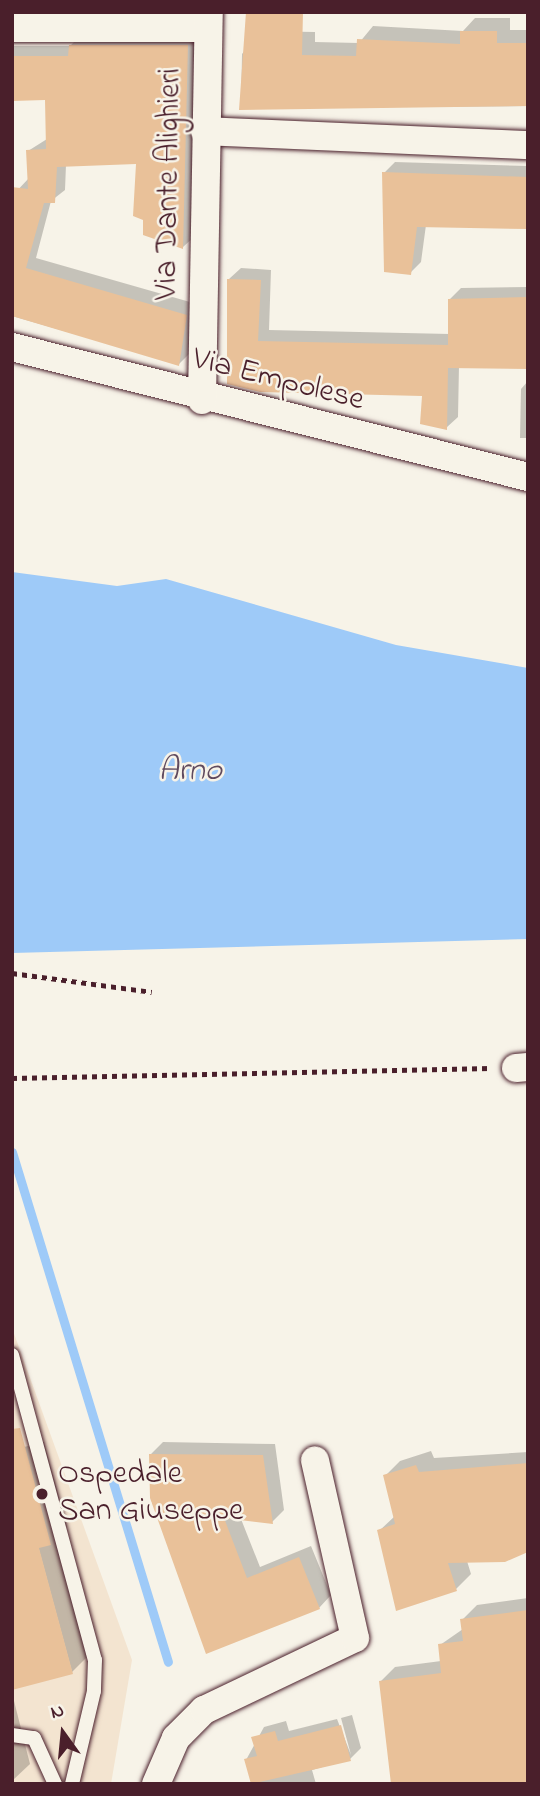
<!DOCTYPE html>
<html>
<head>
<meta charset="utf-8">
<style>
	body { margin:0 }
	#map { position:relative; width:540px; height:1796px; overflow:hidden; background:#f7f3e8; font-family:"Indie Flower",sans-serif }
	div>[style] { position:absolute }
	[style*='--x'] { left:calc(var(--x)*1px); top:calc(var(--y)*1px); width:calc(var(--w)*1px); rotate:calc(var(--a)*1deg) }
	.built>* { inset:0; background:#f3e4d0 }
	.water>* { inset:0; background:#9ecaf8 }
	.shadow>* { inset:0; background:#0003 }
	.stream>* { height:9px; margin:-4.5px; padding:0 4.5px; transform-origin:4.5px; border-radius:4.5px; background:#9ecaf8 }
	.building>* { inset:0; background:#e9c199 }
	.path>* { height:4.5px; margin-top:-2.25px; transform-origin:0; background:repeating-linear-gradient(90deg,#4a1f2b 0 5px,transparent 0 10px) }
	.roads { filter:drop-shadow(0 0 2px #4a1f2b) drop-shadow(0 0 2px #4a1f2b) }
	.lane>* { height:14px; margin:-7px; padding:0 7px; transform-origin:7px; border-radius:7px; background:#f7f3e8 }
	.street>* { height:28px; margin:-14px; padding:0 14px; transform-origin:14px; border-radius:14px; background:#f7f3e8 }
	.dots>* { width:19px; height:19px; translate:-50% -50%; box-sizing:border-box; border:4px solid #f7f3e8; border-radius:50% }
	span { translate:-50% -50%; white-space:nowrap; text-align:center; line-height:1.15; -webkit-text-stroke:5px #f7f3e8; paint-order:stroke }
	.street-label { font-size:32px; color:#4a1f2b }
	.poi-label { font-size:32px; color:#4a1f2b }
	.left { translate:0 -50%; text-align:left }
	.water-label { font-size:33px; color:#5f4a5e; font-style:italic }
	.frame { position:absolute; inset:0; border:14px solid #4a1f2b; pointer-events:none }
	.north { position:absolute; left:28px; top:1698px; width:70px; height:70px; -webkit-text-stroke:5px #f7f3e8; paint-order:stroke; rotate:345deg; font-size:19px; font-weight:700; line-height:28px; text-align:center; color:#4a1f2b }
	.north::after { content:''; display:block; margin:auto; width:24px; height:32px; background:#4a1f2b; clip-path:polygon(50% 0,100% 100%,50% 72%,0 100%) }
</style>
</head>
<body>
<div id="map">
	<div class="built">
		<div style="clip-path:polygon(12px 1328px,132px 1660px,111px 1784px,12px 1784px)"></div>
	</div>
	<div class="water">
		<div style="clip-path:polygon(12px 572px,117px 586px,166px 579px,396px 645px,528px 668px,528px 939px,12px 953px)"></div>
	</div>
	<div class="shadow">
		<div style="clip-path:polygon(475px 18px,510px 18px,510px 30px,528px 30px,528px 106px,241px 108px,242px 54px,260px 31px,315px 32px,315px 42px,359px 43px,373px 26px,463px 31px)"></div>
		<div style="clip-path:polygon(82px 34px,199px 34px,194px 237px,183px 247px,138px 163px,66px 165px,65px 190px,51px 201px,36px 258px,197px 304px,190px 353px,179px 364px,12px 316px,12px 196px,29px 178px,28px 151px,47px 139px,46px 98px,12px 99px,12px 46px,70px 46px)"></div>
		<div style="clip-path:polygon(395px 162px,528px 166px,528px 263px,527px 228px,426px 225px,421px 262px,410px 273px,384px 173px)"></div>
		<div style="clip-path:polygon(241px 268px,271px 270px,269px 330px,450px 334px,449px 300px,461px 288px,528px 287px,528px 367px,459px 366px,458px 417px,446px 428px,424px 394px,260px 391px,229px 279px)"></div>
		<div style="clip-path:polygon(528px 381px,528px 438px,520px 438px,521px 389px)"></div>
		<div style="clip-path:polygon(44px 1442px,67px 1526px,57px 1536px,89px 1655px,72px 1672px,12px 1450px)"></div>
		<div style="clip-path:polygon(163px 1442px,275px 1444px,284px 1510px,272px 1522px,241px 1519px,260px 1567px,311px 1546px,331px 1595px,319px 1608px,207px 1652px,151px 1454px)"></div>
		<div style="clip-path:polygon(431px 1451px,434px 1458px,528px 1452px,528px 1551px,467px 1561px,471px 1574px,456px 1589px,379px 1531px,395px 1516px,385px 1476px,400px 1461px)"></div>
		<div style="clip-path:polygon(528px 1598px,528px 1784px,380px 1682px,395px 1667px,441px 1661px,440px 1645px,463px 1629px,462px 1620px,477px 1605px)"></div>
		<div style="clip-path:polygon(12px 1693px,30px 1764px,12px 1781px)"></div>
		<div style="clip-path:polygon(352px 1715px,361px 1748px,350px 1759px,312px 1770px,316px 1784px,252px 1784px,246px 1760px,264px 1727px,286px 1721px,289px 1731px,337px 1719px,351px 1755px,341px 1718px)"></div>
	</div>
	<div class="stream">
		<div style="--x:12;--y:1152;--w:533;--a:72.99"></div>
	</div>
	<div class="building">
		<div style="clip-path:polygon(246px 12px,303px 12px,302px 55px,356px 56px,357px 39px,460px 44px,460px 31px,497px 31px,497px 43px,528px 43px,528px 106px,239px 110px)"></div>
		<div style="clip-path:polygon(69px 45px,188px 45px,183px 249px,143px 235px,143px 220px,133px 216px,136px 164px,57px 167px,55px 203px,44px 203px,26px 268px,187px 315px,179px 366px,12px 316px,12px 187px,28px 189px,26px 150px,46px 149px,45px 100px,12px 101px,12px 56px,68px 56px)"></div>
		<div style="clip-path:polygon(382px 172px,528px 177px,528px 229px,417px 227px,411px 275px,384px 272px)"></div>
		<div style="clip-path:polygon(227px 279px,261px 280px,258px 341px,448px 345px,448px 299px,527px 297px,528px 369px,448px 368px,447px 430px,420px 424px,422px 396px,260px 392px,227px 384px)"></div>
		<div style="clip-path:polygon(20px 1428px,51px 1545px,39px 1548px,73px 1674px,12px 1690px,12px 1429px)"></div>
		<div style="clip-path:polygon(149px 1454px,263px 1455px,273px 1524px,224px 1518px,247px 1578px,299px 1557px,320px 1609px,206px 1654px,150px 1498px)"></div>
		<div style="clip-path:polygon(528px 1463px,528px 1552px,505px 1562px,448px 1563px,457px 1591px,396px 1611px,377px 1530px,395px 1524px,383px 1475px,416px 1465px,419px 1472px)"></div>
		<div style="clip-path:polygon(528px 1610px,528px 1784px,391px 1784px,379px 1681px,441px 1673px,438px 1644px,463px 1641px,460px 1619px)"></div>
		<div style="clip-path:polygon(341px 1725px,351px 1761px,251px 1784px,244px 1759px,257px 1756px,251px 1737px,275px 1731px,278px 1741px)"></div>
	</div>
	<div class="path">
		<div style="--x:12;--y:973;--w:141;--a:7.7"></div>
		<div style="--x:12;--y:1078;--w:479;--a:-1.2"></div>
	</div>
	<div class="roads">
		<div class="lane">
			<div style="--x:12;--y:1355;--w:316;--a:74.8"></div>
			<div style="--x:95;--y:1660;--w:31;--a:92"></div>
			<div style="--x:94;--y:1691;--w:96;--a:103.3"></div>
			<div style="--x:12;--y:1735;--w:22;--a:8"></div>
			<div style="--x:34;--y:1738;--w:51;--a:65.5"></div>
		</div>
		<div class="street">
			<div style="--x:12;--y:28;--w:196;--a:0"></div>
			<div style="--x:205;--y:131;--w:323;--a:2.5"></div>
			<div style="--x:12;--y:347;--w:532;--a:14.14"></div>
			<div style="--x:202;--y:400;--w:388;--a:-89"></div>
			<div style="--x:516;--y:1068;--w:12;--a:-5"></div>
			<div style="--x:156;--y:1784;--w:50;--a:-66.5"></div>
			<div style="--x:176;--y:1738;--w:40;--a:-45"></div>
			<div style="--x:204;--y:1710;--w:167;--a:-25.5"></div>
			<div style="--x:355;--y:1638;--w:182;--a:-102.7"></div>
		</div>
	</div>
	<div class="dots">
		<div style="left:42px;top:1494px;background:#4a1f2b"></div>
	</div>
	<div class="street-label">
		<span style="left:170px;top:184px;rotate:-89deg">Via Dante Alighieri</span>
		<span style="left:278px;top:381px;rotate:14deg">Via Empolese</span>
	</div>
	<div class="poi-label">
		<span class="left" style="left:58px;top:1494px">Ospedale<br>San Giuseppe</span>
	</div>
	<div class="water-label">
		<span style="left:190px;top:772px">Arno</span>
	</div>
	<div class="frame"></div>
	<div class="north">N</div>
</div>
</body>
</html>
